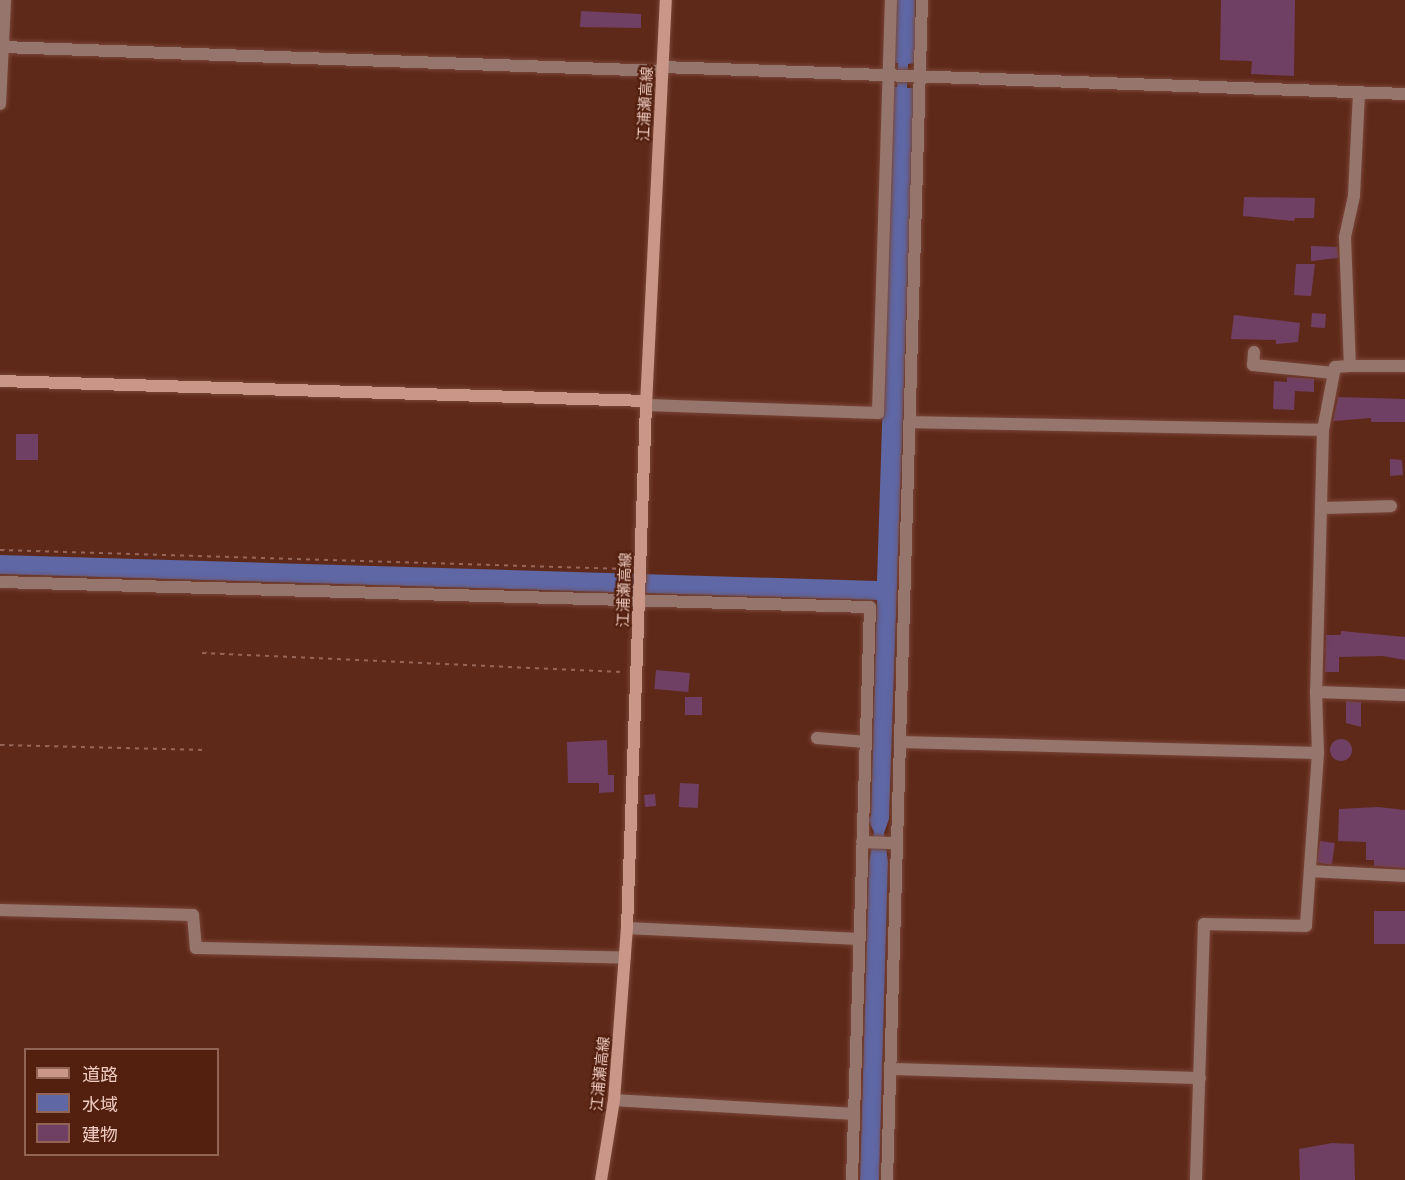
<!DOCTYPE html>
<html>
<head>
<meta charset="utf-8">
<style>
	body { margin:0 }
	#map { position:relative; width:1405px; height:1180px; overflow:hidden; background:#5f291a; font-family:Ubuntu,"Noto Sans JP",sans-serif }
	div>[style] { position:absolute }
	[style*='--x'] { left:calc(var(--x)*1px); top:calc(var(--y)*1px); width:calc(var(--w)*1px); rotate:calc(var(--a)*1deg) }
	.water>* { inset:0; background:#5f67a4 }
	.building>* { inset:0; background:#704064; transform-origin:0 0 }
	.round { border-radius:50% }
	.path>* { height:2px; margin-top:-1px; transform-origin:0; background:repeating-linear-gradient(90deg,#956659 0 4.5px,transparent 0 9px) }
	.roads { filter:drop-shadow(0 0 2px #794638) drop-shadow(0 0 2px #794638) }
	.street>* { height:12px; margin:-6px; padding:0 6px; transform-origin:6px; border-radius:6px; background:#96766c }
	.secondary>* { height:12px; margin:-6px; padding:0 6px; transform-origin:6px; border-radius:6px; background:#c99687 }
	span { translate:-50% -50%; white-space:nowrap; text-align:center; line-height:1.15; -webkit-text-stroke:4.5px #531f0f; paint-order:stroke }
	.street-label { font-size:15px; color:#eecbc1 }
	.legend { position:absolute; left:24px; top:1048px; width:195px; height:108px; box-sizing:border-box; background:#531f0f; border:2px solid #916456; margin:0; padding:8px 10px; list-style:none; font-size:18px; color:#eecbc1 }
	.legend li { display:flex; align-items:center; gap:12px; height:30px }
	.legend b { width:30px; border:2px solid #916456 }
</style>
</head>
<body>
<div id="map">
	<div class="water">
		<div style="clip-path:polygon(897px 0,915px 0,915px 63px,908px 64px,907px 88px,914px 88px,889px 819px,884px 833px,888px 862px,879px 1180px,860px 1180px,869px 863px,874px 832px,868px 819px,871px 816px,877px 600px,0 574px,0 555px,877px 581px,893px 87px,897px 87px,898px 63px,894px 63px)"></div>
	</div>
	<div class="building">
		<div style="clip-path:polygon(1221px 0,1295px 0,1294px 76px,1251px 74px,1252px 61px,1220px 60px)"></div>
		<div style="clip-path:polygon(581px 11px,641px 14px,641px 28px,580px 27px)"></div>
		<div style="clip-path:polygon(1244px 197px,1315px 198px,1314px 218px,1295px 218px,1294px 221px,1243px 216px)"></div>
		<div style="clip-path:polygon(1311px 246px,1337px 247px,1338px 258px,1311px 261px)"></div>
		<div style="clip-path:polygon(1296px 264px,1315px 264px,1311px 296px,1294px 295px)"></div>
		<div style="left:1312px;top:313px;width:14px;height:14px;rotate:4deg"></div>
		<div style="clip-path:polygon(1234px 315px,1300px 323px,1298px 342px,1276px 344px,1276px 340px,1231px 339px)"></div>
		<div style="clip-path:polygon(1287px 377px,1314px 379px,1314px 392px,1295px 391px,1294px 410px,1273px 409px,1274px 381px,1287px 382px)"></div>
		<div style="clip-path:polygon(1338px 397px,1405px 399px,1405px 422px,1371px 422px,1371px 418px,1333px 421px)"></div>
		<div style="left:16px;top:434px;width:22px;height:26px"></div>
		<div style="clip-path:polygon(1390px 459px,1402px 460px,1403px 475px,1390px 476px)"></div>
		<div style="clip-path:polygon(1341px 631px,1405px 637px,1405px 660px,1383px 656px,1339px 657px,1339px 672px,1325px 672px,1326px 635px,1341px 635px)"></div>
		<div style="left:656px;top:670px;width:34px;height:19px;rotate:5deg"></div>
		<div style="left:685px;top:697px;width:17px;height:18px"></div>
		<div style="clip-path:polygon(1346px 701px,1361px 702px,1361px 727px,1346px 723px)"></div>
		<div class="round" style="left:1330px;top:739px;width:22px;height:22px"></div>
		<div style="clip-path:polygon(607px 740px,608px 775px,614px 775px,614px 792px,599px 793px,599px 783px,568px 783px,567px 742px)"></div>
		<div style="left:680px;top:783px;width:19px;height:24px;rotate:3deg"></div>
		<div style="left:655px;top:794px;width:12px;height:11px;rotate:85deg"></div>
		<div style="clip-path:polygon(1378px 807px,1405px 810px,1405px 868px,1374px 866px,1374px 860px,1366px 860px,1366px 842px,1338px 841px,1339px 809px)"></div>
		<div style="left:1320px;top:841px;width:15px;height:22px;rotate:8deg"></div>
		<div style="left:1405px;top:911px;width:33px;height:31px;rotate:90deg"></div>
		<div style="clip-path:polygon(1332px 1143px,1354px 1144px,1355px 1180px,1300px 1180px,1299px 1149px)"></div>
	</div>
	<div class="path">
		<div style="--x:0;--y:550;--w:627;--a:1.74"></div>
		<div style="--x:202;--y:653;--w:421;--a:2.6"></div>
		<div style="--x:0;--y:745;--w:205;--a:1.4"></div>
	</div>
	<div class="roads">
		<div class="street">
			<div style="--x:3;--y:47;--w:659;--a:2.09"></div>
			<div style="--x:662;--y:67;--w:743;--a:2.08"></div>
			<div style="--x:1359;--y:93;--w:103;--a:92.8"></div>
			<div style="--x:1354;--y:196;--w:42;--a:102.4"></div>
			<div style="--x:1345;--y:237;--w:129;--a:87.8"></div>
			<div style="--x:1350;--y:366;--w:55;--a:0"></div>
			<div style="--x:0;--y:104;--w:104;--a:-87.2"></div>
			<div style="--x:1254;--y:352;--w:13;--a:94"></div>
			<div style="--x:1253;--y:365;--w:81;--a:5.6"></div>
			<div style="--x:646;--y:405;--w:232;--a:2"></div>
			<div style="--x:878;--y:413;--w:413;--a:-88.2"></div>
			<div style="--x:909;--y:422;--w:414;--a:1.1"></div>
			<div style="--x:1323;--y:430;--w:262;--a:91.5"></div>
			<div style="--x:1316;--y:692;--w:61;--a:88.1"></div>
			<div style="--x:1318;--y:753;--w:173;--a:94"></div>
			<div style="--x:1306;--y:926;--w:102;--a:-178.9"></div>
			<div style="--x:1204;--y:924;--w:256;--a:91.8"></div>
			<div style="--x:1323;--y:430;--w:64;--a:-79.2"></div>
			<div style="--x:1335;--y:367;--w:15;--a:-4"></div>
			<div style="--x:1321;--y:508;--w:70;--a:-1.6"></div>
			<div style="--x:0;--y:582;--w:870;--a:1.65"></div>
			<div style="--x:870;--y:607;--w:573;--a:91.8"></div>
			<div style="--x:1316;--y:692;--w:89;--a:1.9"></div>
			<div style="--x:817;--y:738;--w:49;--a:4.7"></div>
			<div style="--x:900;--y:742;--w:418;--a:1.5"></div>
			<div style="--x:862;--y:842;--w:35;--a:2"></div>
			<div style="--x:1310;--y:871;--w:95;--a:3"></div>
			<div style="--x:0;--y:910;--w:193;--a:1.5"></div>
			<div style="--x:193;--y:915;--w:33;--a:85"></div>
			<div style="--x:196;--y:948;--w:429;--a:1.3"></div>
			<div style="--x:627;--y:928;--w:232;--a:2.7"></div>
			<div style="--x:891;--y:1069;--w:309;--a:1.7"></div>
			<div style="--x:614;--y:1100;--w:240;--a:3.3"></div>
			<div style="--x:887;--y:1180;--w:1181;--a:-88.3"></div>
		</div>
		<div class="secondary">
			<div style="--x:0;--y:381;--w:646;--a:1.77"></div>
			<div style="--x:601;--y:1180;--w:81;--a:-80.8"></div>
			<div style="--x:614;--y:1100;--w:172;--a:-85.7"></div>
			<div style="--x:627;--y:928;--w:523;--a:-87.92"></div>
			<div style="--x:646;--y:405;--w:405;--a:-87.2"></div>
		</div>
	</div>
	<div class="street-label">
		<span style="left:645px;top:104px;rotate:-87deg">江浦瀬高線</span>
		<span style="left:624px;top:590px;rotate:-88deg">江浦瀬高線</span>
		<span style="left:600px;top:1074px;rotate:-84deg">江浦瀬高線</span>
	</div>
	<ul class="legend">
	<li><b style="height:8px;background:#c99687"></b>道路</li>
	<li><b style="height:16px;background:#5f67a4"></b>水域</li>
	<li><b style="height:16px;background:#704064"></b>建物</li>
	</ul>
</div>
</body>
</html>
